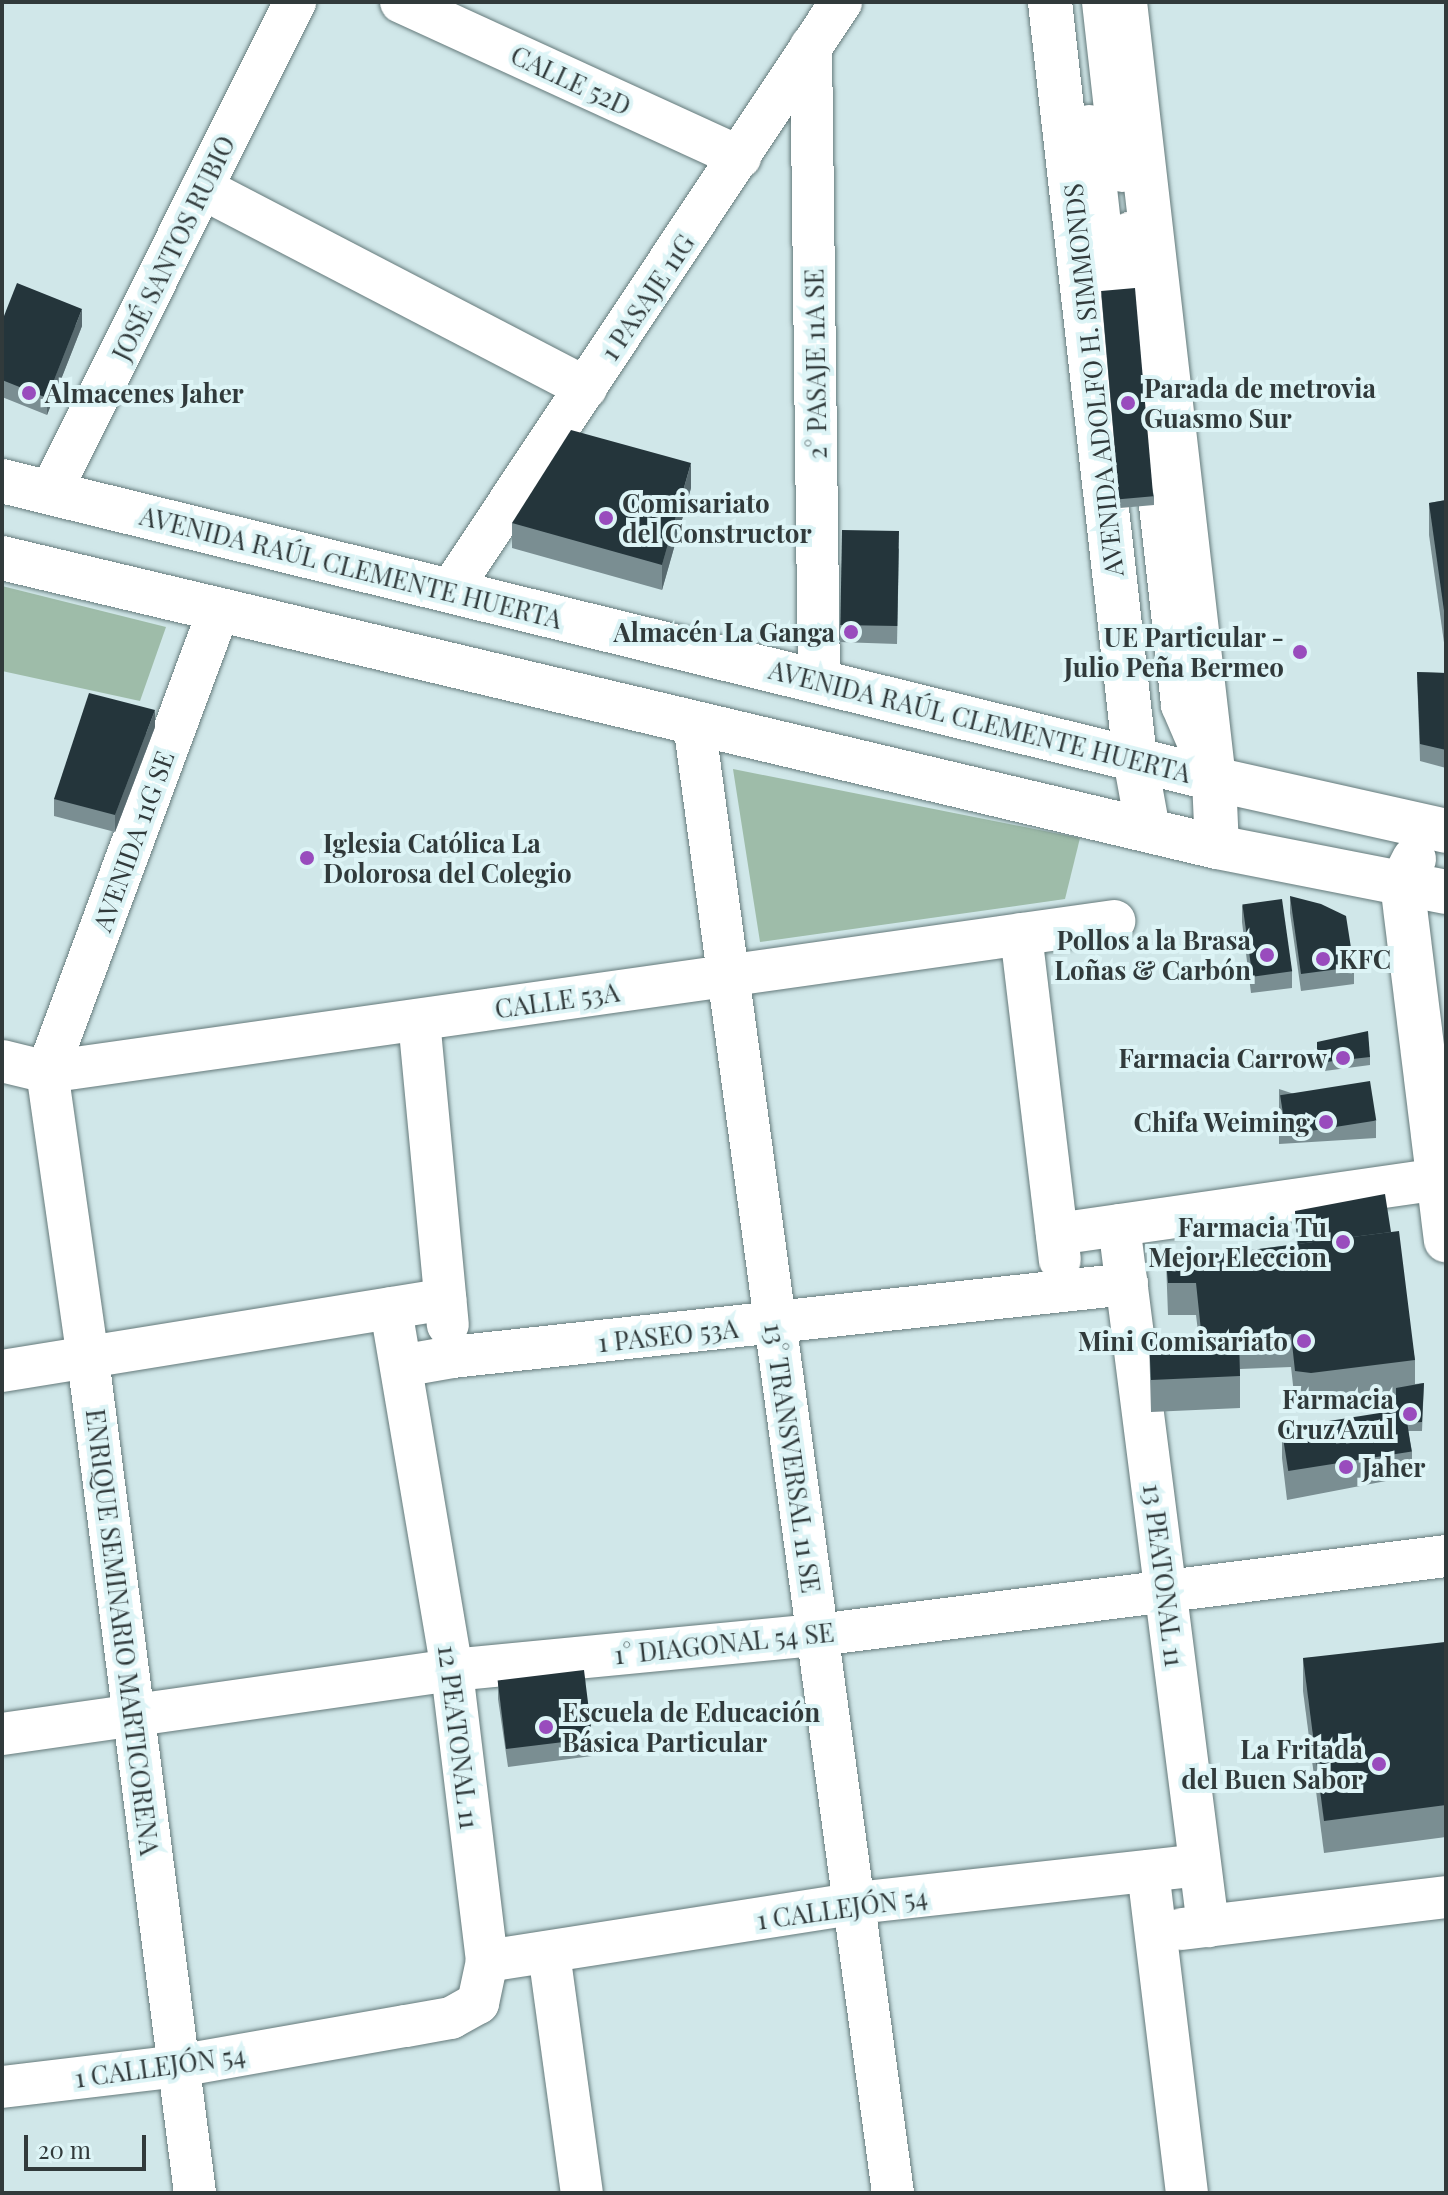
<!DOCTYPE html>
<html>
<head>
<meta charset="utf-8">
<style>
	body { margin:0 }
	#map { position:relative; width:1448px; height:2195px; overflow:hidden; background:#d0e7e9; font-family:"Playfair Display",serif }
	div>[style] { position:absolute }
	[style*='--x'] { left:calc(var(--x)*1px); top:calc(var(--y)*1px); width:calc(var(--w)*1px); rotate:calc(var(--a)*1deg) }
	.green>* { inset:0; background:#9ebca9 }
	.roads { filter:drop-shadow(0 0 2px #657a7b) drop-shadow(0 0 2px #657a7b) }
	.minor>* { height:42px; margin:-21px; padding:0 21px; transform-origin:21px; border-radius:21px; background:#fff }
	.major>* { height:44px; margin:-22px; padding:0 22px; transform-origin:22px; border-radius:22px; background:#fff }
	.wall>* { inset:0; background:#7a8e92 }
	.shaded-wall>* { inset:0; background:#586a6f }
	.building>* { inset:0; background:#24353b; transform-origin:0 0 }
	.dots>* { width:22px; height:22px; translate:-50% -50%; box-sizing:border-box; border:4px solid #ddf4f6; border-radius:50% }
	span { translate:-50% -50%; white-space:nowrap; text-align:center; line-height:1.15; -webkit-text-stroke:8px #ddf4f6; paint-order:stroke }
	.street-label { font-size:26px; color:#313a3b }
	.poi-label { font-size:26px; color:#313a3b; font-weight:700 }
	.left { translate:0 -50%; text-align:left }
	.right { translate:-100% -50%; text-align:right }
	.frame { position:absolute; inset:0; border:4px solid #313a3b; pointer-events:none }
	.scale { position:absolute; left:24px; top:2135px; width:122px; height:36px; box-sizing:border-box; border:4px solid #313a3b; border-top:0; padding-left:10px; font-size:24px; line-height:28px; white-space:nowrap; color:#313a3b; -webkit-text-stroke:6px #ddf4f6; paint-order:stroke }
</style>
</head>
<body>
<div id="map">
	<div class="green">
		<div style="clip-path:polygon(2px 586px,166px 627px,140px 701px,2px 671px)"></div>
		<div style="clip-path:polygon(733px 769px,1080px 838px,1065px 899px,760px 942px)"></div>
	</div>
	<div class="roads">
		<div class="minor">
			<div style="--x:401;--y:2;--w:373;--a:24.6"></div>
			<div style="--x:1103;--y:2;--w:170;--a:83.6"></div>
			<div style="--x:811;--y:46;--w:636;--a:89.28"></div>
			<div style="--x:1089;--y:126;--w:162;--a:83.6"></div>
			<div style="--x:202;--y:188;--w:433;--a:27.5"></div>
			<div style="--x:1130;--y:233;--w:475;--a:83.7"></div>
			<div style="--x:1182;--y:705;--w:63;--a:66.7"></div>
			<div style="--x:50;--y:493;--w:549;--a:-63.48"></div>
			<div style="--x:450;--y:591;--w:707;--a:-56.42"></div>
			<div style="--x:694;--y:723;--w:1483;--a:82.29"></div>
			<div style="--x:1021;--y:934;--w:328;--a:83.2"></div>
			<div style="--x:419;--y:1020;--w:306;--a:84.6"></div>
			<div style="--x:2;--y:1061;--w:46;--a:13.7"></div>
			<div style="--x:47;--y:1072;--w:1078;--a:-8.05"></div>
			<div style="--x:1119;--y:1225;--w:707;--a:82.76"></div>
			<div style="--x:1057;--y:1234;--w:386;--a:-8.2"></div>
			<div style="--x:401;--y:1366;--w:52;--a:-10"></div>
			<div style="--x:452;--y:1357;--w:679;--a:-6.17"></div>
			<div style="--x:2;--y:1371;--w:449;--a:-9.2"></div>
			<div style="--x:2;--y:1734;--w:455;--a:-8.1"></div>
			<div style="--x:452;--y:1670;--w:368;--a:-5.5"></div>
			<div style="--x:818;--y:1635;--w:633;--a:-7.17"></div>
			<div style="--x:1148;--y:1871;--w:324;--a:83.1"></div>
			<div style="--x:1182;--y:1929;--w:266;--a:-6.9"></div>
			<div style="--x:549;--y:1953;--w:242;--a:82.2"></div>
			<div style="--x:487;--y:1961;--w:374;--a:-8.9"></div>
			<div style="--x:856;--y:1903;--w:345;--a:-6.3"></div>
			<div style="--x:2;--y:2087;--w:177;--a:-6.8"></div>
			<div style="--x:178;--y:2066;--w:231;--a:-10"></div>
			<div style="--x:406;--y:2026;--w:46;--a:-10.1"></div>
			<div style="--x:451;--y:2018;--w:31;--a:-29"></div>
			<div style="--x:478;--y:2003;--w:43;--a:-77.9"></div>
			<div style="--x:487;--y:1961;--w:293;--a:-96.9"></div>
			<div style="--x:452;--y:1670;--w:367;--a:-99.6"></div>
			<div style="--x:195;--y:2193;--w:841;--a:-97.31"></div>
			<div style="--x:88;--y:1359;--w:290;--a:-98.1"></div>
			<div style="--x:47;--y:1072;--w:494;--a:-69.6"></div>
		</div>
		<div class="major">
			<div style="--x:1050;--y:2;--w:762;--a:83.59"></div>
			<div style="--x:1135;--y:759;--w:72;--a:79.6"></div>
			<div style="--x:1125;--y:2;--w:782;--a:83.47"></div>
			<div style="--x:1214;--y:779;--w:68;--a:87.5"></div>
			<div style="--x:2;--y:481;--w:1248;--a:13.81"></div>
			<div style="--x:1214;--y:779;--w:238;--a:12.6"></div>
			<div style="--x:2;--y:558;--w:1249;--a:13.38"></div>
			<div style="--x:1217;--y:847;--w:233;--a:11.1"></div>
			<div style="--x:1414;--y:859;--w:27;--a:117"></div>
			<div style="--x:1402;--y:883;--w:360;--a:83"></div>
		</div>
	</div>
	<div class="wall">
		<div style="clip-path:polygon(1101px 292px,1154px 496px,1154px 505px,1120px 508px)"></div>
		<div style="clip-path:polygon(2px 321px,82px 326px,47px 415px,2px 397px)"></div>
		<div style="clip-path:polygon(691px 488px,662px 590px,512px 548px,512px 523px)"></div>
		<div style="clip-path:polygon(1446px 500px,1446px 657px,1429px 535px,1429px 503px)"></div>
		<div style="clip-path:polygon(899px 548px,897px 644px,839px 642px,839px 625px)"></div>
		<div style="clip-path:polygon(1417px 672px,1446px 673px,1446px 768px,1420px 761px)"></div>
		<div style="clip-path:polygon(155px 727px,115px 832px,54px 816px,54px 799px)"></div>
		<div style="clip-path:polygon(1290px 896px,1354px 967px,1354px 984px,1301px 991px,1290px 913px)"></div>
		<div style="clip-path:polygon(1242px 905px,1292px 971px,1292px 988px,1251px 993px,1242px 922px)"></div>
		<div style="clip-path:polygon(1317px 1042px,1370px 1057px,1370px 1065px,1317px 1072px)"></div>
		<div style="clip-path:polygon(1279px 1089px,1376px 1121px,1376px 1138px,1279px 1144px)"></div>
		<div style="clip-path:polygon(1295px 1211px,1391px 1232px,1415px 1360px,1415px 1384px,1424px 1383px,1422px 1431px,1408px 1431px,1412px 1451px,1412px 1476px,1287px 1500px,1282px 1458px,1282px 1432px,1396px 1411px,1396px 1395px,1311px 1405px,1295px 1403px,1291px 1367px,1240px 1369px,1240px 1408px,1151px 1412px,1149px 1339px,1199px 1340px,1196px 1315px,1168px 1315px,1166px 1261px,1297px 1244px)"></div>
		<div style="clip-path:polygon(1446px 1651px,1446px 1837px,1324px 1853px,1303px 1691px,1303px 1658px)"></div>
		<div style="clip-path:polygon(498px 1681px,592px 1739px,592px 1756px,508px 1767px,498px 1699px)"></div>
	</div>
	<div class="shaded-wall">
		<div style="clip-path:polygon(82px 309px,82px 326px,47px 415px,47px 398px)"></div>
		<div style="clip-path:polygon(691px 463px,691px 488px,662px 590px,662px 565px)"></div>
		<div style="clip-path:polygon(155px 710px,155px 727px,115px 832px,115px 815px)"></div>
	</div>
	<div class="building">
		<div style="clip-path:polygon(17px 283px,82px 309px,47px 398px,2px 380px,2px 321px)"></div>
		<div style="left:1135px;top:288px;width:209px;height:34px;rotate:85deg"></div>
		<div style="clip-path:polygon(571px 430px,691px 463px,662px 565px,512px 523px)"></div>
		<div style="clip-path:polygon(1446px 500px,1446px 625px,1429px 503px)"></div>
		<div style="left:842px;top:530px;width:57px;height:95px;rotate:1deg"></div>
		<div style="clip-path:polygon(1417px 672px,1446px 673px,1446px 750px,1420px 744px)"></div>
		<div style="clip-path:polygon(89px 693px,155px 710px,115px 815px,54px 799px)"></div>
		<div style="clip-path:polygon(1290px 896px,1321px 904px,1346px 916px,1354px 967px,1301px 974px)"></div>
		<div style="left:1282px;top:899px;width:73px;height:40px;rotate:82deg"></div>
		<div style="clip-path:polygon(1368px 1031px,1370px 1057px,1317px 1063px,1317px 1042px)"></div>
		<div style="left:1370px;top:1081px;width:40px;height:91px;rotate:81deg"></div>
		<div style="clip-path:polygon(1385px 1194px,1391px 1232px,1298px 1244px,1295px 1211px)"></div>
		<div style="clip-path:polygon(1399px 1231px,1415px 1360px,1311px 1373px,1295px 1371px,1291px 1334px,1239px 1337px,1240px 1376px,1151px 1380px,1149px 1339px,1202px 1340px,1196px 1283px,1168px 1283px,1166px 1261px)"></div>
		<div style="clip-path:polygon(1424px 1383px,1422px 1422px,1407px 1423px,1405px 1409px,1396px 1411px,1396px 1388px)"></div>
		<div style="left:1405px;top:1409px;width:43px;height:125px;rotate:81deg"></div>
		<div style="clip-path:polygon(1445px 1642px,1446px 1651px,1446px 1805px,1324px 1821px,1303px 1658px)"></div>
		<div style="left:584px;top:1670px;width:69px;height:87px;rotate:83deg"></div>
	</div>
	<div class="dots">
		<div style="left:29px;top:393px;background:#994cbd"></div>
		<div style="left:1128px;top:403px;background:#994cbd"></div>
		<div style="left:606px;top:518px;background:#994cbd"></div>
		<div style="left:851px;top:632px;background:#994cbd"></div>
		<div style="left:1300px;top:652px;background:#994cbd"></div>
		<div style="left:307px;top:858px;background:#994cbd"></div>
		<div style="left:1267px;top:955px;background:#994cbd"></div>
		<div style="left:1323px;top:959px;background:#994cbd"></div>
		<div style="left:1343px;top:1058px;background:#994cbd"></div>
		<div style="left:1326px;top:1122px;background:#994cbd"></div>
		<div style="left:1343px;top:1242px;background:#994cbd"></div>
		<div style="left:1304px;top:1341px;background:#994cbd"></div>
		<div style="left:1410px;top:1414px;background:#994cbd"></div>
		<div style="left:1346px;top:1467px;background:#994cbd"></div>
		<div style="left:546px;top:1727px;background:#994cbd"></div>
		<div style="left:1379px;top:1764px;background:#994cbd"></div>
	</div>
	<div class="street-label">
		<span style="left:571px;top:80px;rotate:25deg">CALLE 52D</span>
		<span style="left:173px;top:248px;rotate:-64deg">JOSÉ SANTOS RUBIO</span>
		<span style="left:647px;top:297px;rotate:-56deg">1 PASAJE 11G</span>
		<span style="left:815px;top:364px;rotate:-91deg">2° PASAJE 11A SE</span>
		<span style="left:1093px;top:380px;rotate:-96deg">AVENIDA ADOLFO H. SIMMONDS</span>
		<span style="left:351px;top:567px;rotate:14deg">AVENIDA RAÚL CLEMENTE HUERTA</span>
		<span style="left:980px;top:721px;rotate:14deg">AVENIDA RAÚL CLEMENTE HUERTA</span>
		<span style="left:133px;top:841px;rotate:-70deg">AVENIDA 11G SE</span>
		<span style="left:557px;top:1000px;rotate:-8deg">CALLE 53A</span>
		<span style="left:668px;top:1335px;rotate:-6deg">1 PASEO 53A</span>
		<span style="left:793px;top:1458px;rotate:82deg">13° TRANSVERSAL 11 SE</span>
		<span style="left:1164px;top:1575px;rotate:83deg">13 PEATONAL 11</span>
		<span style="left:123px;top:1632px;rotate:83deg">ENRIQUE SEMINARIO MARTICORENA</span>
		<span style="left:724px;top:1643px;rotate:-6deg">1° DIAGONAL 54 SE</span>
		<span style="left:459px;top:1737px;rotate:83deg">12 PEATONAL 11</span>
		<span style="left:842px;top:1908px;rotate:-8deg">1 CALLEJÓN 54</span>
		<span style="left:160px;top:2066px;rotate:-8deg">1 CALLEJÓN 54</span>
	</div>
	<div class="poi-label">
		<span class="left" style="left:1144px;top:403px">Parada de metrovia<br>Guasmo Sur</span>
		<span class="left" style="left:45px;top:393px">Almacenes Jaher</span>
		<span class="left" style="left:622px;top:518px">Comisariato<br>del Constructor</span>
		<span class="right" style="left:835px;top:632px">Almacén La Ganga</span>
		<span class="right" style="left:1284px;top:652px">UE Particular -<br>Julio Peña Bermeo</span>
		<span class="left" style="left:323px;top:858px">Iglesia Católica La<br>Dolorosa del Colegio</span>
		<span class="right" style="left:1251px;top:955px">Pollos a la Brasa<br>Loñas &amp; Carbón</span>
		<span class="left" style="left:1339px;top:959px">KFC</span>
		<span class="right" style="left:1327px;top:1058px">Farmacia Carrow</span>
		<span class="right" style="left:1310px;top:1122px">Chifa Weiming</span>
		<span class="right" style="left:1327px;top:1242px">Farmacia Tu<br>Mejor Eleccion</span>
		<span class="right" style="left:1288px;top:1341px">Mini Comisariato</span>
		<span class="right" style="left:1394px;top:1414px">Farmacia<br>Cruz Azul</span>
		<span class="left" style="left:1362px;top:1467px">Jaher</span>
		<span class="left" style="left:562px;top:1727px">Escuela de Educación<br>Básica Particular</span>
		<span class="right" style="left:1363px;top:1764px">La Fritada<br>del Buen Sabor</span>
	</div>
	<div class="frame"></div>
	<div class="scale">20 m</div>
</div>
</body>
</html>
